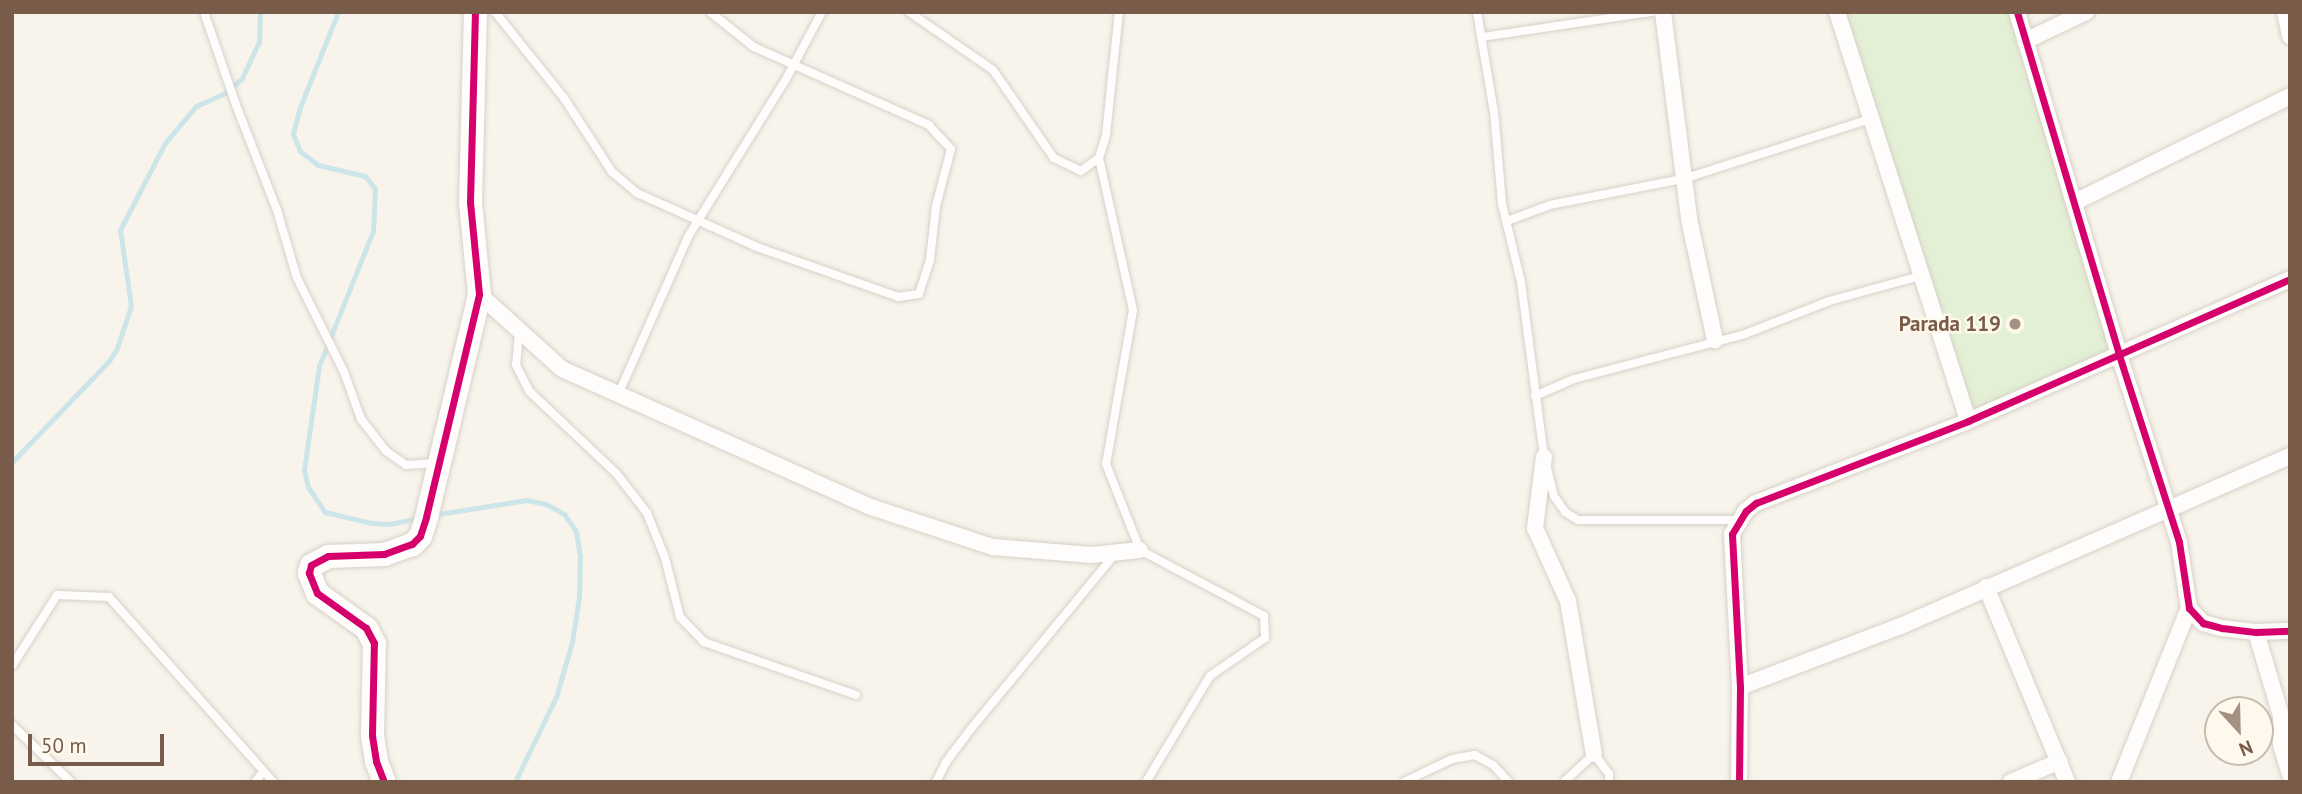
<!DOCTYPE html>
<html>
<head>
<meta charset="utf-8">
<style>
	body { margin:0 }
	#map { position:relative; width:2302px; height:794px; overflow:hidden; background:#f8f4eb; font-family:"PT Sans",sans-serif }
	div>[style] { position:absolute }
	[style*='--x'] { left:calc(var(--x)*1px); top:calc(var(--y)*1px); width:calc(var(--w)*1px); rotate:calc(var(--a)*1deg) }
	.green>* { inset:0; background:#e3f0d5 }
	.stream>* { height:5px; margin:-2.5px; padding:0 2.5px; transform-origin:2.5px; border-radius:2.5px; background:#cce5e9 }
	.roads { filter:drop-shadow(0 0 2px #d7d1c9) drop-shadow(0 0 2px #d7d1c9) }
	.lane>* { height:8px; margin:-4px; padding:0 4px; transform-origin:4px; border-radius:4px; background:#fefdfc }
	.street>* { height:16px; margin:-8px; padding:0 8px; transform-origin:8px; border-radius:8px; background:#fefdfc }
	.secondary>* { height:23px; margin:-11.5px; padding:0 11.5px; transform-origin:11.5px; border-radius:11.5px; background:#fefdfc }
	.cycleway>* { height:7px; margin:-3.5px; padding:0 3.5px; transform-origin:3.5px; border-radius:3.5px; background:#d6006c }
	.dots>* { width:19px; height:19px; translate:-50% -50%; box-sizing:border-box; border:4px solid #fff9ed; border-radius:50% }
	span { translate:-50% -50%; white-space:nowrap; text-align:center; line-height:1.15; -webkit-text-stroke:5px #fff9ed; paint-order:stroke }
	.poi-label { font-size:21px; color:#785c49; font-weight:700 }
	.right { translate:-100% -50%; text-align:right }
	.frame { position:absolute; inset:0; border:14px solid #785c49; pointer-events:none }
	.north { position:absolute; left:2204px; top:696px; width:70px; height:70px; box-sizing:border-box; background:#fff9ed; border:2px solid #c9baab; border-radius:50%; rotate:158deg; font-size:19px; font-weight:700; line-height:28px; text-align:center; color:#785c49 }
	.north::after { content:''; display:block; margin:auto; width:24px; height:32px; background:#a59182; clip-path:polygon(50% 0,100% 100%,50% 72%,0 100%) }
	.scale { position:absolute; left:28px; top:734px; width:136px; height:32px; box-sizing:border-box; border:4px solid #785c49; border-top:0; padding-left:9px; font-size:21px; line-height:24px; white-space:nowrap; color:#785c49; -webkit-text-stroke:5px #fff9ed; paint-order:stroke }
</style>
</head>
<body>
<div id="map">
	<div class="green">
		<div style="clip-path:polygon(1844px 12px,2010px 12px,2109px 345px,2106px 352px,1981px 409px,1972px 407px)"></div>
	</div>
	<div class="stream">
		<div style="--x:338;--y:12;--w:102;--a:111.8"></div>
		<div style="--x:300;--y:107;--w:28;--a:105"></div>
		<div style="--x:293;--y:134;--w:18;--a:68"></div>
		<div style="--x:300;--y:151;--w:23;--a:38"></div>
		<div style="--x:318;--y:165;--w:48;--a:13.2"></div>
		<div style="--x:365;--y:176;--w:16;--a:52"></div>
		<div style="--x:375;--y:189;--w:42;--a:92.7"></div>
		<div style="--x:373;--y:231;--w:145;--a:111.8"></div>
		<div style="--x:319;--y:366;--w:105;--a:98.2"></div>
		<div style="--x:304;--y:470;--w:17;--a:77"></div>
		<div style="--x:308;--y:487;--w:30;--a:56"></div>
		<div style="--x:325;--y:512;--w:47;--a:13.4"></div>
		<div style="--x:371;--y:523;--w:19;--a:3"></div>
		<div style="--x:390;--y:524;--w:30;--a:-12"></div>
		<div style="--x:12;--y:462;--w:140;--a:-46.2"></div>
		<div style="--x:109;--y:361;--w:15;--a:-58"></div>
		<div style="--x:117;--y:348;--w:44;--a:-71.6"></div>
		<div style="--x:131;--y:306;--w:77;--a:-98.2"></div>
		<div style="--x:120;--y:230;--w:98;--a:-62.7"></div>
		<div style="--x:165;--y:143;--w:48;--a:-50"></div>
		<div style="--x:196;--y:106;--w:34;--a:-24"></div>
		<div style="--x:227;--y:92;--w:21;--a:-43"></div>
		<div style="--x:242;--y:78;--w:40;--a:-65"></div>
		<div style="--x:259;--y:42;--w:30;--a:-88"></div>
		<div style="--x:432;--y:515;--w:96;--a:-9"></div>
		<div style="--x:527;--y:500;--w:19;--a:12"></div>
		<div style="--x:546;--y:504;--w:21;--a:29"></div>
		<div style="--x:564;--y:514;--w:21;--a:55"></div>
		<div style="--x:576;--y:531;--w:24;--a:81"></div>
		<div style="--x:580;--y:555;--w:42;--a:91.4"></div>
		<div style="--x:579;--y:597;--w:46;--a:98.8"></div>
		<div style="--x:572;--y:642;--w:57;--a:106.2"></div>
		<div style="--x:556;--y:697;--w:94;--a:115.8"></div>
	</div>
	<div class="roads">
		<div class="lane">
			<div style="--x:204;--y:12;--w:98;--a:71"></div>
			<div style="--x:236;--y:105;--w:113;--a:68.7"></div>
			<div style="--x:277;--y:210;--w:71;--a:73.6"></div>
			<div style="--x:297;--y:278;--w:105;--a:63.4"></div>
			<div style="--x:344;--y:372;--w:50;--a:70.1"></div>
			<div style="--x:361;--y:419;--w:41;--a:52"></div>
			<div style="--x:386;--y:451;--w:24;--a:35"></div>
			<div style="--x:406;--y:465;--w:29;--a:-4"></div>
			<div style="--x:495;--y:12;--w:110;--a:51.3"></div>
			<div style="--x:564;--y:98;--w:88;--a:57"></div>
			<div style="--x:612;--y:172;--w:33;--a:40"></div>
			<div style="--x:637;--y:193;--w:132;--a:24.2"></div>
			<div style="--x:757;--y:247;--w:150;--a:19.5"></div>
			<div style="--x:898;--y:297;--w:21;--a:-8"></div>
			<div style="--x:919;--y:294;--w:36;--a:-72"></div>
			<div style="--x:930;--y:260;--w:54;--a:-83.7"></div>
			<div style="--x:936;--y:206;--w:59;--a:-75.3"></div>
			<div style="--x:951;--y:149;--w:33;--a:-133"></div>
			<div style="--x:929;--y:125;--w:192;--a:-156"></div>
			<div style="--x:754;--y:47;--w:56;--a:-141.5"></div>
			<div style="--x:909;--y:12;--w:102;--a:34.6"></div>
			<div style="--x:993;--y:70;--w:107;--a:55.3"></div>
			<div style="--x:1054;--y:158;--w:30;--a:26"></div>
			<div style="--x:1081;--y:171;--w:22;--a:-36"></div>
			<div style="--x:1099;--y:158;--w:24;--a:-73"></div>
			<div style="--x:1106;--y:135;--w:124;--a:-84"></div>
			<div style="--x:1477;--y:12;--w:101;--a:80.4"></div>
			<div style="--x:1494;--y:112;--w:92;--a:85"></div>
			<div style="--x:1502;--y:204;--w:80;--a:76.3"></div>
			<div style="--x:1521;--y:282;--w:177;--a:82.5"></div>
			<div style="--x:1544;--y:457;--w:40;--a:75.6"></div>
			<div style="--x:1554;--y:496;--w:19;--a:55"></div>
			<div style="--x:1565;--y:512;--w:15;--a:32"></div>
			<div style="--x:1578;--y:520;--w:160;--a:0"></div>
			<div style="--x:1482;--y:37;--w:172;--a:-8.4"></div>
			<div style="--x:1099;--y:158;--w:156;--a:77.4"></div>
			<div style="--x:1133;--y:310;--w:156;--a:99.9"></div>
			<div style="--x:1106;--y:464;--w:92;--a:68.4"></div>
			<div style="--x:1140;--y:550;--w:140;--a:28"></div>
			<div style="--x:1264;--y:616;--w:22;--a:87"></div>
			<div style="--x:1265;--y:638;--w:67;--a:145.4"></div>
			<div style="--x:1210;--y:676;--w:124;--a:121.1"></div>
			<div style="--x:1507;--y:221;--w:46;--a:-20.4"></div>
			<div style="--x:1550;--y:205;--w:136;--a:-11.1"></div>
			<div style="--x:1683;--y:179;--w:196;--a:-17.8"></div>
			<div style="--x:519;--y:332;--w:33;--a:95"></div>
			<div style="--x:516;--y:365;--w:29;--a:63"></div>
			<div style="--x:529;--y:391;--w:120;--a:43.3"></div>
			<div style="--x:616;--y:473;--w:51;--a:52.2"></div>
			<div style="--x:647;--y:513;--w:48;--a:68.2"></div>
			<div style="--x:665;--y:558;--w:61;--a:75.7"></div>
			<div style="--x:680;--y:617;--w:35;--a:46"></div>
			<div style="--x:704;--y:642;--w:161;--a:19.2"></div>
			<div style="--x:618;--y:395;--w:175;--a:-66.1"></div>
			<div style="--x:689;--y:235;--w:181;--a:-58.1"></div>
			<div style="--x:785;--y:81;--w:78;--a:-61.8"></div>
			<div style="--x:1535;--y:396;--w:43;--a:-23.6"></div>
			<div style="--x:1574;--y:379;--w:177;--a:-14.7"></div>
			<div style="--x:1745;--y:334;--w:90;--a:-21.4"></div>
			<div style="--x:1829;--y:301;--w:94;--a:-15.4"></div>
			<div style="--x:12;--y:666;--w:84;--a:-57.6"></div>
			<div style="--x:57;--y:595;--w:52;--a:2.2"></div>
			<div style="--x:109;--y:597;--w:247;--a:48.4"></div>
			<div style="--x:12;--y:725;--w:82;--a:44"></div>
			<div style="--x:255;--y:782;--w:14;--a:-51"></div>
			<div style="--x:936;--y:782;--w:22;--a:-63"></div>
			<div style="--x:946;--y:762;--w:40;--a:-53"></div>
			<div style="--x:970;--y:730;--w:228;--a:-50.5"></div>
			<div style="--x:1404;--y:782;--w:53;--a:-25.6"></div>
			<div style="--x:1452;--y:759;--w:23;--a:-10"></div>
			<div style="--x:1475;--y:755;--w:21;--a:29"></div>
			<div style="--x:1493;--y:765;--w:23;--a:47"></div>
			<div style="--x:1564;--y:782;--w:41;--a:-43"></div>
			<div style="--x:1594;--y:754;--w:25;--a:53"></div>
			<div style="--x:1609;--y:774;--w:8;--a:90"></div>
		</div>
		<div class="street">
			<div style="--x:1663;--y:12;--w:209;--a:82.8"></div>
			<div style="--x:1689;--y:219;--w:124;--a:77.9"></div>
			<div style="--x:1837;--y:12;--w:429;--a:72.2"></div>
			<div style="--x:2017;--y:12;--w:358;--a:73.4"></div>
			<div style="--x:2119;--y:355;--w:196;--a:72.2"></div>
			<div style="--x:2179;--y:542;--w:67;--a:81.4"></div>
			<div style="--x:2189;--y:608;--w:21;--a:47"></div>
			<div style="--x:2203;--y:623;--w:20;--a:15"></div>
			<div style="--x:2222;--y:628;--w:34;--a:7"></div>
			<div style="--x:2256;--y:632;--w:34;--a:-2"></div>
			<div style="--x:2285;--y:12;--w:25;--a:78"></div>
			<div style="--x:2025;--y:41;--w:68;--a:-25.4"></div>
			<div style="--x:2075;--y:202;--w:240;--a:-26.2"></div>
			<div style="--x:479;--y:294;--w:112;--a:42.1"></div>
			<div style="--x:562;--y:369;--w:335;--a:24.1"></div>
			<div style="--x:868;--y:506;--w:132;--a:18.2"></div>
			<div style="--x:993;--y:547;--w:99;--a:4.6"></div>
			<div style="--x:1092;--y:555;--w:48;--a:-5.9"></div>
			<div style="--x:1544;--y:457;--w:72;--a:97.2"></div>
			<div style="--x:1535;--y:528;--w:80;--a:65.7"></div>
			<div style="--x:1568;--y:601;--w:155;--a:80.4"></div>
			<div style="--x:1986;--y:587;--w:211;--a:67.4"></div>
			<div style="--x:2256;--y:632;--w:88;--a:73.4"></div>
			<div style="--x:2281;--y:716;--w:29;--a:90"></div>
			<div style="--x:2281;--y:745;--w:31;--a:73"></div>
			<div style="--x:1740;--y:687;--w:172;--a:-20.8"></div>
			<div style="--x:1901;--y:626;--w:425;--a:-23.6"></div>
			<div style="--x:1739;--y:782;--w:95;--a:-89.4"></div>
			<div style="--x:1740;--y:687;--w:153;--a:-93"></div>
			<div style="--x:1732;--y:534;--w:27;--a:-59"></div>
			<div style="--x:1746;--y:511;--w:13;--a:-39"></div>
			<div style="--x:1756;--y:503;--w:227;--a:-21.1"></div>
			<div style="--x:1968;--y:421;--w:352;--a:-23.8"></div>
			<div style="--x:2011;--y:782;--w:53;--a:-23.2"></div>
			<div style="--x:2119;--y:782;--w:188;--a:-68.1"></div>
		</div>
		<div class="secondary">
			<div style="--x:384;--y:782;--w:22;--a:-111"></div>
			<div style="--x:376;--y:761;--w:26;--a:-99"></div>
			<div style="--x:372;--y:735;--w:92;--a:-88.8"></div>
			<div style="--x:374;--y:643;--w:17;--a:-118"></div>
			<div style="--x:366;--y:628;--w:60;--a:-144.5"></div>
			<div style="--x:317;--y:593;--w:22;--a:-112"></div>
			<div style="--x:309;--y:573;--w:8;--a:-76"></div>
			<div style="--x:311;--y:565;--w:19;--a:-28"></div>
			<div style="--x:328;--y:556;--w:56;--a:-2"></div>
			<div style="--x:384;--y:554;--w:30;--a:-20"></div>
			<div style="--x:412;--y:544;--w:11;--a:-45"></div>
			<div style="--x:420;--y:536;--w:20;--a:-72"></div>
			<div style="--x:426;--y:517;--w:229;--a:-76.6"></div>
			<div style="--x:479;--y:294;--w:92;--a:-95.6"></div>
			<div style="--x:470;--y:202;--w:190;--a:-88.5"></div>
		</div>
	</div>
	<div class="cycleway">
		<div style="--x:2017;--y:12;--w:358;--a:73.4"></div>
		<div style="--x:2119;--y:355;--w:196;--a:72.2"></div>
		<div style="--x:2179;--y:542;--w:67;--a:81.4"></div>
		<div style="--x:2189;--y:608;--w:21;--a:47"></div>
		<div style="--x:2203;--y:623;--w:20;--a:15"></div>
		<div style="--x:2222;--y:628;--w:34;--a:7"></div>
		<div style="--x:2256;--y:632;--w:34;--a:-2"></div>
		<div style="--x:384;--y:782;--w:22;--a:-111"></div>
		<div style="--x:376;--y:761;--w:26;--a:-99"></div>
		<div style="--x:372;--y:735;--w:92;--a:-88.8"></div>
		<div style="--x:374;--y:643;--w:17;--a:-118"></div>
		<div style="--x:366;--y:628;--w:60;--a:-144.5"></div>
		<div style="--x:317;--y:593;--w:22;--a:-112"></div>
		<div style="--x:309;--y:573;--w:8;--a:-76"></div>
		<div style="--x:311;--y:565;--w:19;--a:-28"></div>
		<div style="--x:328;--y:556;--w:56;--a:-2"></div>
		<div style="--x:384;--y:554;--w:30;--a:-20"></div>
		<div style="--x:412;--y:544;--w:11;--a:-45"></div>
		<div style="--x:420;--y:536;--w:20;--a:-72"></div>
		<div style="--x:426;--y:517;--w:229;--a:-76.6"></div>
		<div style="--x:479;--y:294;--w:92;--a:-95.6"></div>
		<div style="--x:470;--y:202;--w:190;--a:-88.5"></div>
		<div style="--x:1739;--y:782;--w:95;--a:-89.4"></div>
		<div style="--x:1740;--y:687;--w:153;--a:-93"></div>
		<div style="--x:1732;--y:534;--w:27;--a:-59"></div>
		<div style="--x:1746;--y:511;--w:13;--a:-39"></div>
		<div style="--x:1756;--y:503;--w:227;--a:-21.1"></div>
		<div style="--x:1968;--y:421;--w:352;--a:-23.8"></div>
	</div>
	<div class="dots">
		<div style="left:2015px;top:324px;background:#a59182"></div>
	</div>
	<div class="poi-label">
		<span class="right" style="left:2001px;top:324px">Parada 119</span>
	</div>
	<div class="frame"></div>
	<div class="north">N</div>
	<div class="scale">50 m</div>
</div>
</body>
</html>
